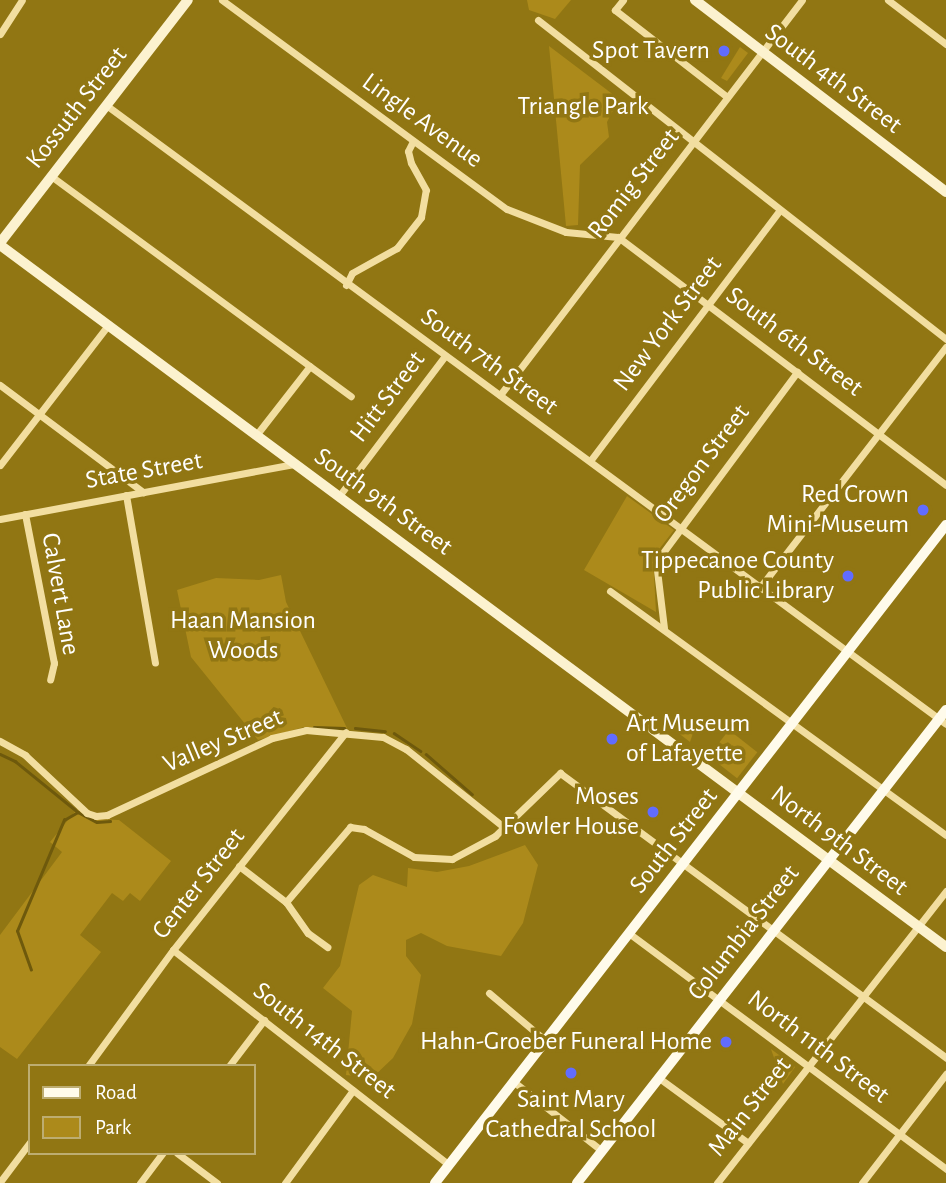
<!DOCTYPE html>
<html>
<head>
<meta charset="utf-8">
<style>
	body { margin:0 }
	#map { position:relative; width:946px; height:1183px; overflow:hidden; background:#917613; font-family:"Alegreya Sans",sans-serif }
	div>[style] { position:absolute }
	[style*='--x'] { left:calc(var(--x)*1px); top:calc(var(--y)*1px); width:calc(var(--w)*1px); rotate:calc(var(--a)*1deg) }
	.green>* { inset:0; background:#ac8a1b; transform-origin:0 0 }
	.stream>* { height:2.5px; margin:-1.25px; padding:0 1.25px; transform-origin:1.25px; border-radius:1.25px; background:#6e590c }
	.street>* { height:7px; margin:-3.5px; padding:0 3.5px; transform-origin:3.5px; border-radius:3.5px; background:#f2dea0 }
	.secondary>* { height:10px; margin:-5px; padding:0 5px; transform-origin:5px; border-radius:5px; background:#fcf2cf }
	.primary>* { height:10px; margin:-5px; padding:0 5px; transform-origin:5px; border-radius:5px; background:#fffbeb }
	.dots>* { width:19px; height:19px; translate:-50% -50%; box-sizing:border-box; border:4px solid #917613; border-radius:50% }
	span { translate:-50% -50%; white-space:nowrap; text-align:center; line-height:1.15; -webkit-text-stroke:7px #917613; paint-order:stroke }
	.poi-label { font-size:26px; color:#fff }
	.right { translate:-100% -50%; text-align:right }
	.left { translate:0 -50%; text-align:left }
	.street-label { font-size:26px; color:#fff }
	.park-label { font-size:26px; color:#fff }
	.legend { position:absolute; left:28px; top:1064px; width:228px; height:91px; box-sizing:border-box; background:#917613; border:2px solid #bdad71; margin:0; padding:9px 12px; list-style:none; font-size:21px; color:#fff }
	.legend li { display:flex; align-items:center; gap:14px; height:35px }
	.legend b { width:35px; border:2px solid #bdad71 }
</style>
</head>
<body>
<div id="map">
	<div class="green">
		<div style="clip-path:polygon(527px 0,571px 0,555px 19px,529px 10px)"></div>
		<div style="clip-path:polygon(549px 46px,619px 99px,607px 122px,609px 137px,580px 165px,578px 225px,566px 226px)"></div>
		<div style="clip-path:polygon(740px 47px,748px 53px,727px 81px,721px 78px)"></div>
		<div style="clip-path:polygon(627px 496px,674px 530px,653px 557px,656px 612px,584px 570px)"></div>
		<div style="clip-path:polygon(281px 575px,286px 602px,347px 728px,304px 727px,258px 740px,191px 657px,177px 590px,216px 578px,259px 580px)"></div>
		<div style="clip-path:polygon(671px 720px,685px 723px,693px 733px,690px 742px,668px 725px)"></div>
		<div style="left:729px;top:730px;width:36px;height:33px;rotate:38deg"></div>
		<div style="clip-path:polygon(77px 809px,96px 819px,119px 820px,171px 861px,140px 901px,130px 893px,123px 901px,112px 893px,80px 935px,101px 952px,17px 1059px,0 1047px,0 935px,62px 852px,50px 842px)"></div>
		<div style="clip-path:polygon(525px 845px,538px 865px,523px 923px,501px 956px,447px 946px,421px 933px,406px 940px,406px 956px,421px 975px,412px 1024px,393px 1058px,372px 1078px,346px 1075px,352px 1011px,323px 988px,340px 966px,359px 885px,373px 875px,407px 887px,408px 868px,437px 872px,469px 866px)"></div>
		<div style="clip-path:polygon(771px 1049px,795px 1067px,783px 1084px)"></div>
	</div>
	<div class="stream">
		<div style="--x:314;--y:727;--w:30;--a:2"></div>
		<div style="--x:355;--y:728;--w:30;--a:6"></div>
		<div style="--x:394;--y:733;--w:32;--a:34"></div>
		<div style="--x:0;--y:754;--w:17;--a:25"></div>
		<div style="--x:15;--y:761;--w:81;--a:39"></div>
		<div style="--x:426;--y:754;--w:61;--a:41"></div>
		<div style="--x:31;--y:970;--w:41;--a:-109.7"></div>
		<div style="--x:17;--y:931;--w:121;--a:-67.1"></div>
		<div style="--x:64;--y:820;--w:16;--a:-30"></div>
		<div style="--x:78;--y:812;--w:21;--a:28"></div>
		<div style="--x:97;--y:822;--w:13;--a:-4"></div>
	</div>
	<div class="street">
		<div style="--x:222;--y:0;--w:353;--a:36.3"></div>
		<div style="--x:507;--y:209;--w:63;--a:21.3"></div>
		<div style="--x:566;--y:232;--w:52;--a:5.5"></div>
		<div style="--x:618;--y:237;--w:411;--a:37.1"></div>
		<div style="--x:623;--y:0;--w:13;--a:129"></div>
		<div style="--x:615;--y:10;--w:142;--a:37.8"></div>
		<div style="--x:888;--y:0;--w:73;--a:37.2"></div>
		<div style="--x:538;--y:20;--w:518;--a:38.02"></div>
		<div style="--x:0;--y:34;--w:40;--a:-57.1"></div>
		<div style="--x:106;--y:105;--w:1043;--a:36.39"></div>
		<div style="--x:51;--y:176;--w:372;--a:36.3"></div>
		<div style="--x:346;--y:285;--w:13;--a:-63"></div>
		<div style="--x:352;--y:273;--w:51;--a:-29.1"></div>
		<div style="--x:397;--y:248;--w:39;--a:-52"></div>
		<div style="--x:421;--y:217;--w:27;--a:-80"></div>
		<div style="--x:426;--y:190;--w:31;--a:-119"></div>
		<div style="--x:411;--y:163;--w:12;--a:-104"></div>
		<div style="--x:408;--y:151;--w:11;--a:-63"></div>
		<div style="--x:0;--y:385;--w:179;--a:36.8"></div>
		<div style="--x:500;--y:395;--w:497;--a:-52.6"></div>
		<div style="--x:257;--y:434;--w:86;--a:-52.1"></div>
		<div style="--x:590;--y:461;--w:313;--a:-52.9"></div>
		<div style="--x:0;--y:465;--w:178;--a:-52.3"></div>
		<div style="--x:126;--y:495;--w:170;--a:80.2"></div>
		<div style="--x:339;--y:496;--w:176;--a:-52.9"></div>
		<div style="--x:25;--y:514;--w:152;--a:79"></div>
		<div style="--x:54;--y:663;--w:17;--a:103"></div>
		<div style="--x:0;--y:519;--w:299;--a:-10.6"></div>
		<div style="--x:761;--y:586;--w:302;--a:-52.3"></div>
		<div style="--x:610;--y:591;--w:415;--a:36"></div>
		<div style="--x:664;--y:628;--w:66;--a:-96.9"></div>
		<div style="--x:656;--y:562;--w:237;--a:-53.4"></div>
		<div style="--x:0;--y:741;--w:29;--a:29"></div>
		<div style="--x:25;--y:755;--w:85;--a:43.1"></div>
		<div style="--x:87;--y:813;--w:9;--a:18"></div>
		<div style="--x:96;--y:816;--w:11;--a:-5"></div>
		<div style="--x:107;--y:815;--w:182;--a:-25"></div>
		<div style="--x:272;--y:738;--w:35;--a:-13"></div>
		<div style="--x:306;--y:730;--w:77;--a:5.2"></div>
		<div style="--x:383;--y:737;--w:26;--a:28"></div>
		<div style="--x:406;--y:749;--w:127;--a:38.6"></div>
		<div style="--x:239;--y:866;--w:59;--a:37.5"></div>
		<div style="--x:286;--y:902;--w:38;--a:55"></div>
		<div style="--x:308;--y:933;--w:24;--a:36"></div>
		<div style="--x:286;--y:902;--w:99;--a:-49.5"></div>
		<div style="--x:350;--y:827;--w:14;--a:8"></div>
		<div style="--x:364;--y:829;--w:57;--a:29.2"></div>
		<div style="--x:414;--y:857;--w:38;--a:3"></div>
		<div style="--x:452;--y:859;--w:49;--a:-28.1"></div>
		<div style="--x:495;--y:836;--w:91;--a:-44.1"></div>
		<div style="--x:560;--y:773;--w:480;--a:36.4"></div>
		<div style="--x:630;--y:934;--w:394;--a:36.6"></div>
		<div style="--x:173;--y:950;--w:350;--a:37.9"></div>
		<div style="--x:489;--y:993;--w:75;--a:40.1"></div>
		<div style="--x:88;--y:1066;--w:144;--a:-53.8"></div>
		<div style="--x:173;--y:950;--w:278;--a:-51.6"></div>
		<div style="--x:229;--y:1066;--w:58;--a:-52.7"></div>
		<div style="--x:659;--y:1078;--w:110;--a:36.1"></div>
		<div style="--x:514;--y:1082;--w:112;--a:38.1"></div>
		<div style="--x:177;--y:1153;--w:50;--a:36.9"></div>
		<div style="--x:0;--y:1182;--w:50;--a:-53.1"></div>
		<div style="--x:140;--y:1183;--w:38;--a:-53"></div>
		<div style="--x:285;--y:1183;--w:115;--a:-53.8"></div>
		<div style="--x:717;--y:1183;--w:371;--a:-51.9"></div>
		<div style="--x:862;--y:1183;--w:138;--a:-52.4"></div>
	</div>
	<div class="secondary">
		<div style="--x:695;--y:0;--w:316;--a:37.4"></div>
		<div style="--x:0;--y:243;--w:307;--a:-52.3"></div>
		<div style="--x:0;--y:245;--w:1178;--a:36.58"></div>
	</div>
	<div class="primary">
		<div style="--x:435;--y:1183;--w:833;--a:-52.17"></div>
		<div style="--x:577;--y:1183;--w:600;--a:-52.04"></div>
	</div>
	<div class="dots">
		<div style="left:724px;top:51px;background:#616cff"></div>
		<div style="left:923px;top:510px;background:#616cff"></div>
		<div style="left:848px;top:576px;background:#616cff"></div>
		<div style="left:612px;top:739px;background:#616cff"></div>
		<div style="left:653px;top:812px;background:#616cff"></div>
		<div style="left:726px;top:1042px;background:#616cff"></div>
		<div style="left:571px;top:1073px;background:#616cff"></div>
	</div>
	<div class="poi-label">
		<span class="right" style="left:710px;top:51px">Spot Tavern</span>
		<span class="right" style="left:909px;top:510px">Red Crown<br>Mini-Museum</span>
		<span class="right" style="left:834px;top:576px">Tippecanoe County<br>Public Library</span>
		<span class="left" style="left:626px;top:739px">Art Museum<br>of Lafayette</span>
		<span class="right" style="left:639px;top:812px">Moses<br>Fowler House</span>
		<span class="right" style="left:712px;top:1042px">Hahn-Groeber Funeral Home</span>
		<span style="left:571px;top:1115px">Saint Mary<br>Cathedral School</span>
	</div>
	<div class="street-label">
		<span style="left:833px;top:79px;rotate:37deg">South 4th Street</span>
		<span style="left:77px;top:108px;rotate:-52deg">Kossuth Street</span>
		<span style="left:422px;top:121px;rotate:36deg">Lingle Avenue</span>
		<span style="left:634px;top:184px;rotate:-52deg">Romig Street</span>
		<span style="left:668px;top:324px;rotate:-53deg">New York Street</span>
		<span style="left:794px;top:342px;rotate:37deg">South 6th Street</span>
		<span style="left:489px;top:362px;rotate:36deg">South 7th Street</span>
		<span style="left:388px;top:397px;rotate:-53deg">Hitt Street</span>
		<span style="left:702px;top:464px;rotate:-53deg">Oregon Street</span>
		<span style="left:144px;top:471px;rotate:-10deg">State Street</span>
		<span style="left:383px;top:502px;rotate:36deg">South 9th Street</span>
		<span style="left:60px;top:594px;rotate:80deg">Calvert Lane</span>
		<span style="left:223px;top:741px;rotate:-23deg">Valley Street</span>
		<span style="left:674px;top:841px;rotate:-52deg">South Street</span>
		<span style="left:839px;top:841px;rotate:37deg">North 9th Street</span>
		<span style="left:199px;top:884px;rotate:-52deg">Center Street</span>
		<span style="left:744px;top:933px;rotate:-52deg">Columbia Street</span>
		<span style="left:324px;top:1041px;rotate:38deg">South 14th Street</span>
		<span style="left:818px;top:1047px;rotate:37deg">North 11th Street</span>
		<span style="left:750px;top:1107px;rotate:-52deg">Main Street</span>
	</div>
	<div class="park-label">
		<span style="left:583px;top:107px">Triangle Park</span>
		<span style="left:243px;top:636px">Haan Mansion<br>Woods</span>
	</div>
	<ul class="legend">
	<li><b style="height:9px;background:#fffbeb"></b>Road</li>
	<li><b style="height:19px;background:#ac8a1b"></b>Park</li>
	</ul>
</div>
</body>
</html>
